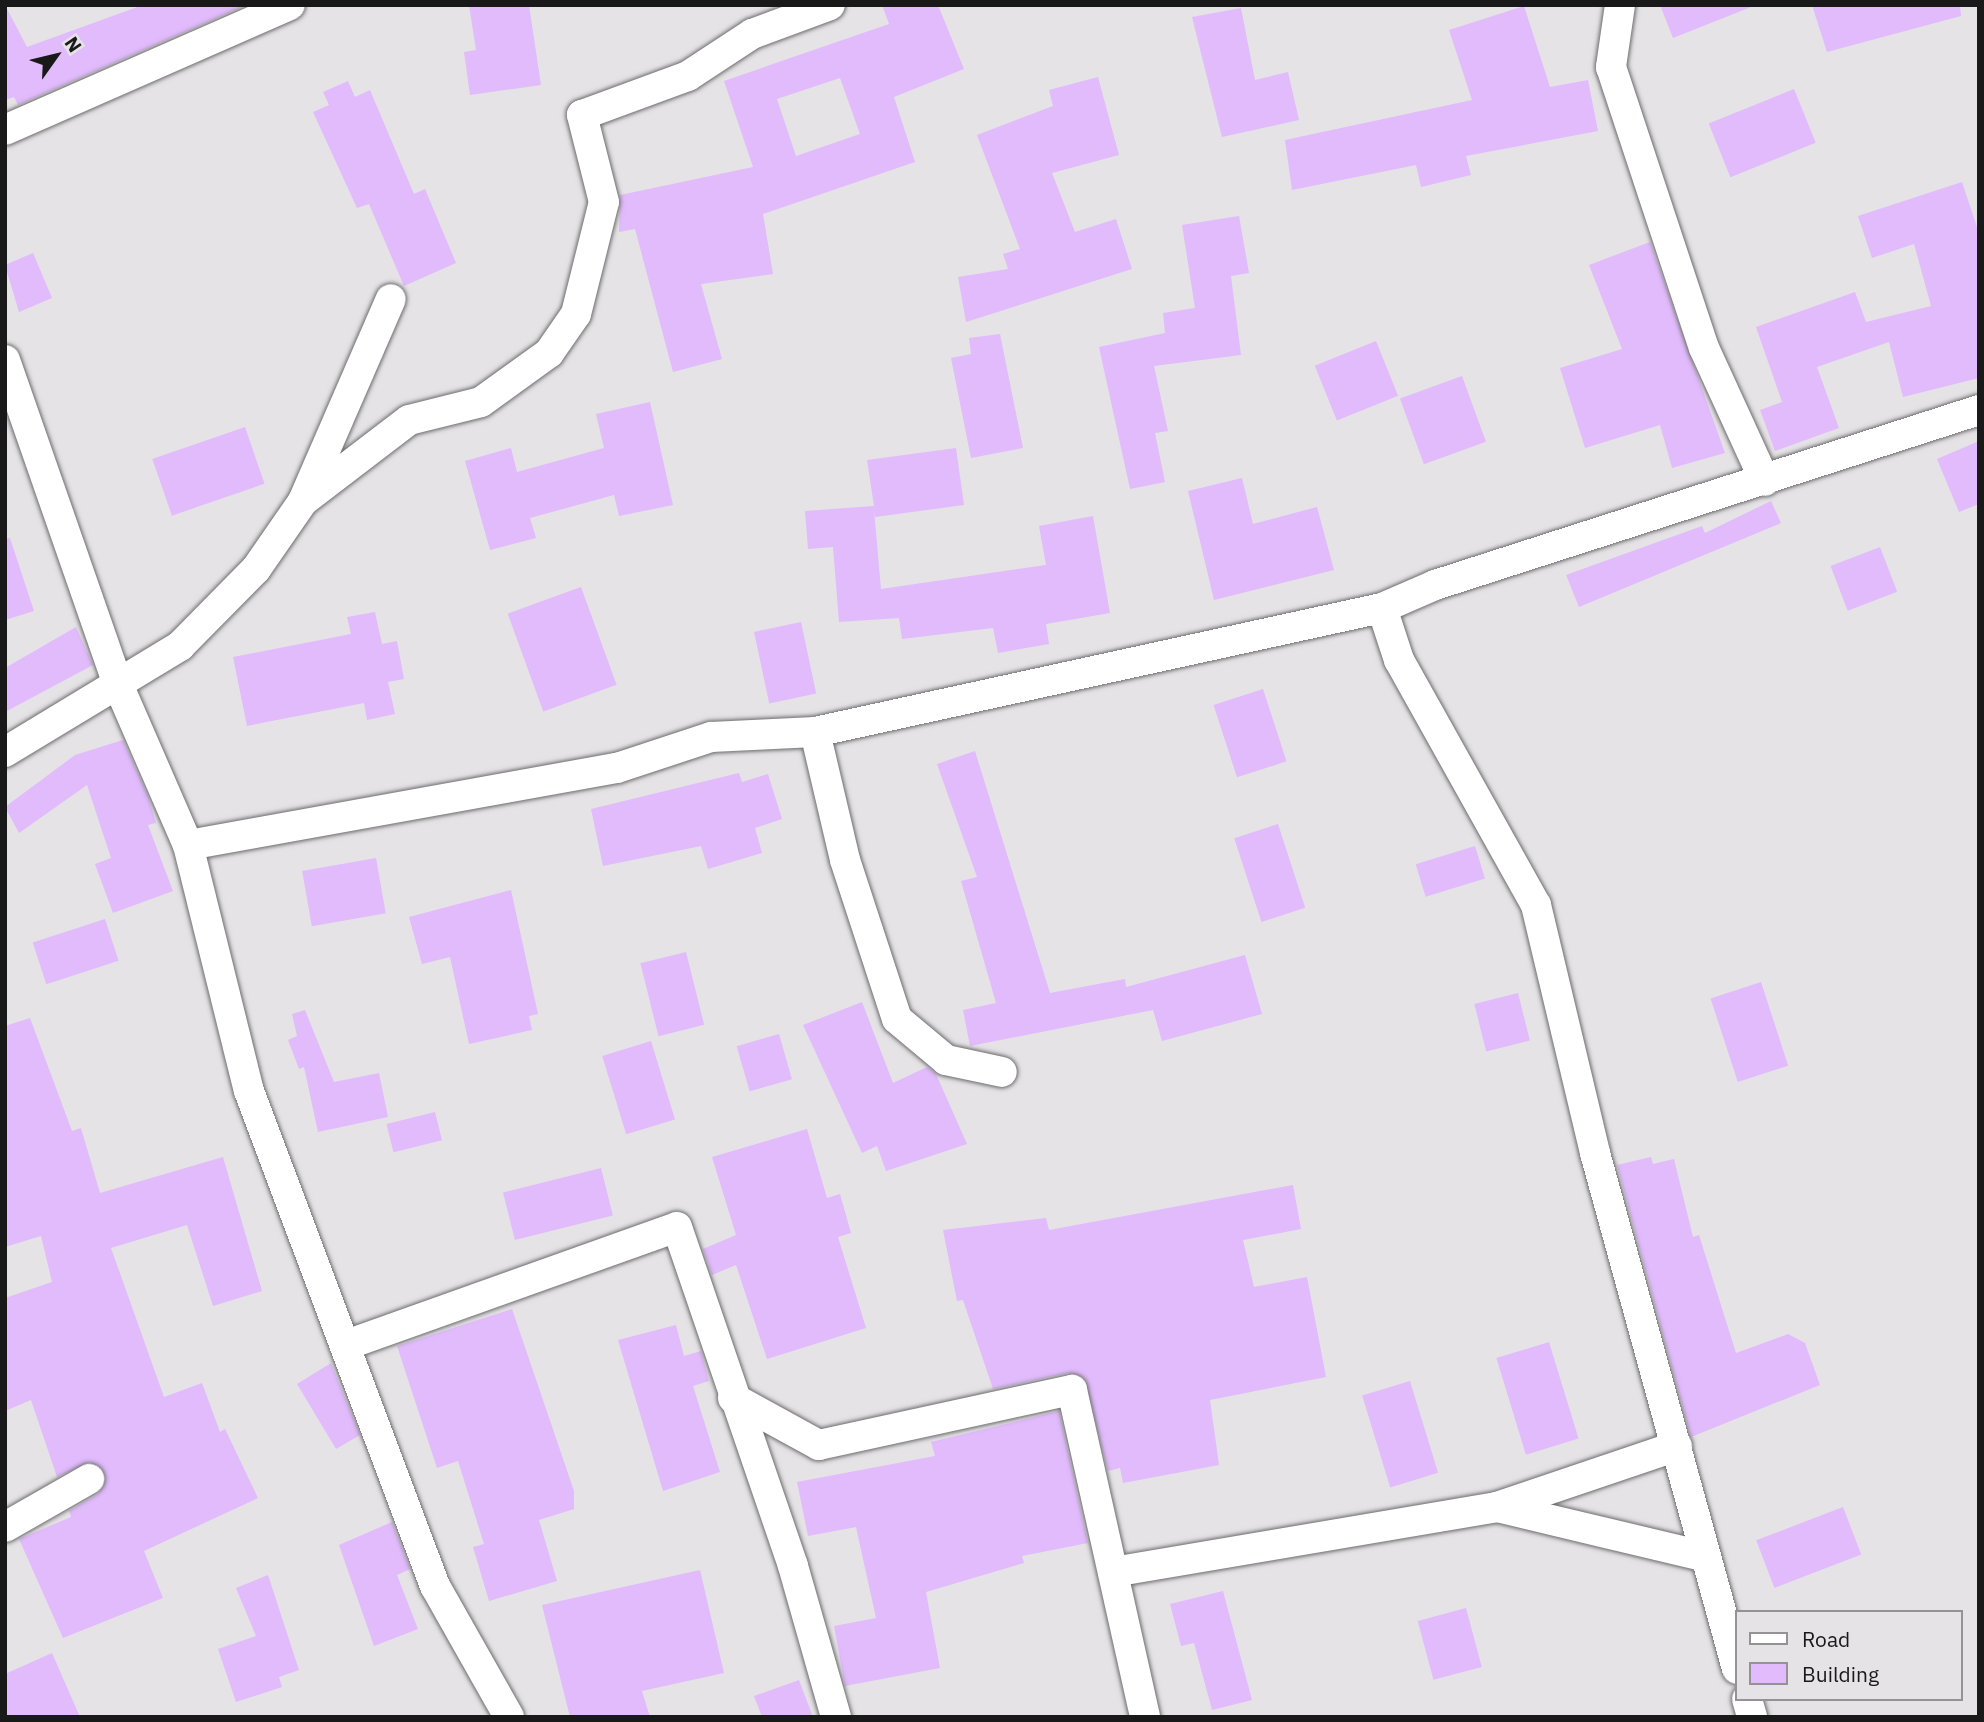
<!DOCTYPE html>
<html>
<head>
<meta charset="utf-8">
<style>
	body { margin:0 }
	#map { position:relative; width:1984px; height:1722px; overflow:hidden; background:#e5e3e6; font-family:"IBM Plex Sans",sans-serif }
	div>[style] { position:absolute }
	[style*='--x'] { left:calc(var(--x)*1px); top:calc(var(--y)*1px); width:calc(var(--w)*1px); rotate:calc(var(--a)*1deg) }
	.building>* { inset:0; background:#e1bbfc; transform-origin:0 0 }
	.roads { filter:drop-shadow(0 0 2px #6d6c6e) drop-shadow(0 0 2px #6d6c6e) }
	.minor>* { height:30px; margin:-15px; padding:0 15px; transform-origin:15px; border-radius:15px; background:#fff }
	span { translate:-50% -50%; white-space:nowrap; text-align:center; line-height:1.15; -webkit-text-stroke:6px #e5e3e6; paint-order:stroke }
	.frame { position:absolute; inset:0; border:7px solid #1a191a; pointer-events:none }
	.legend { position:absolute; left:1735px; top:1610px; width:228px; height:91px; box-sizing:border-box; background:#e5e3e6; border:2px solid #949294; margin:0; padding:9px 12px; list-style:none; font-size:21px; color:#1a191a }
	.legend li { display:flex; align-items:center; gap:14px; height:35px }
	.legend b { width:35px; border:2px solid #949294 }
	.north { position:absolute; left:21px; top:21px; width:70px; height:70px; -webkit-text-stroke:5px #e5e3e6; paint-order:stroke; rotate:56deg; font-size:19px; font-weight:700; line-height:28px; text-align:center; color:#1a191a }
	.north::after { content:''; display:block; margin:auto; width:24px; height:32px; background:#1a191a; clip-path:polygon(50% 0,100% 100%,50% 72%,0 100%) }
</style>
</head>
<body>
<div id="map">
	<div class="building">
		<div style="clip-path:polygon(5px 5px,27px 47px,143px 5px,246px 5px,18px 105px,14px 97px,5px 100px)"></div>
		<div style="clip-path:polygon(469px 5px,529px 5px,541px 85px,470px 95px,464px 52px,476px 50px)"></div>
		<div style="clip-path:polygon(evenodd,882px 5px,938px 5px,964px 69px,894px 97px,915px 162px,763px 214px,773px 274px,701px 284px,722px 359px,673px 372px,635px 229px,619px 232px,620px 195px,753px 167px,724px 81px,889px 24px,882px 5px,840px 78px,860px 134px,796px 156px,777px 99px,840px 78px)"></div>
		<div style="clip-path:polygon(1660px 5px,1751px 5px,1751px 7px,1673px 38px)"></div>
		<div style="clip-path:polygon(1812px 5px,1960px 5px,1961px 16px,1827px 52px)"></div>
		<div style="clip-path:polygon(1524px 6px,1550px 87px,1588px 80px,1598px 131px,1466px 156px,1471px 175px,1421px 187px,1416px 165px,1292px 190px,1285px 140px,1472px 100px,1449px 30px)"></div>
		<div style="clip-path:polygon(1241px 8px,1255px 80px,1288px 72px,1299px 120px,1222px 137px,1192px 17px)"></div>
		<div style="clip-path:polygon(1098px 77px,1119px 155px,1052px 173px,1075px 232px,1116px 219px,1132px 269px,966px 322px,958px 277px,1008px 269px,1003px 254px,1020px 249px,977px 135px,1053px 106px,1049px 90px)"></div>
		<div style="clip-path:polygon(348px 81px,355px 97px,370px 90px,414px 194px,425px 189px,456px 263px,404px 286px,369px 204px,357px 208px,313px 112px,329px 105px,323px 92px)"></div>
		<div style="left:1794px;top:89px;width:58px;height:92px;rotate:68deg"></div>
		<div style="clip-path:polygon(1962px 182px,1979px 233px,1979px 378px,1903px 397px,1889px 342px,1817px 367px,1839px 428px,1775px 451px,1760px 410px,1782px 402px,1756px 327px,1855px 292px,1866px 322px,1931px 306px,1914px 244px,1872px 258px,1858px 216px)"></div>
		<div style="clip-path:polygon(1239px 216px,1249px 273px,1231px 276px,1241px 355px,1154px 366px,1168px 431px,1155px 433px,1165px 482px,1130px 489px,1099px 347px,1165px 333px,1163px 313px,1195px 308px,1182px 225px)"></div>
		<div style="clip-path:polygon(1650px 242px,1725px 453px,1672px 468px,1660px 425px,1585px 448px,1560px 368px,1622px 349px,1589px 265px)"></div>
		<div style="clip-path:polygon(33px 253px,52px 298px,19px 312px,5px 265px)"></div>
		<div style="clip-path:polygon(1000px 334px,1023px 448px,971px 458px,951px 358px,971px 354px,969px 338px)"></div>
		<div style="left:1376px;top:341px;width:59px;height:66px;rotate:68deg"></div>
		<div style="left:1462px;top:376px;width:70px;height:66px;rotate:70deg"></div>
		<div style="clip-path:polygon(650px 402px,673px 505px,619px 516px,614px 495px,530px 518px,536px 538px,490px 550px,465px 461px,511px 448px,517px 472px,604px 448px,596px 414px)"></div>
		<div style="left:245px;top:427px;width:60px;height:98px;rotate:71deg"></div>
		<div style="clip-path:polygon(1979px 441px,1979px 504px,1959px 512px,1937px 459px)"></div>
		<div style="clip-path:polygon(956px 448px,964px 505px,875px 517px,874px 510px,881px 589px,1046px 565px,1039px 526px,1093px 516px,1110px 613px,1046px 624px,1049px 644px,998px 653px,993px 628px,902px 639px,899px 618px,839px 622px,833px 547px,808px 549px,805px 511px,874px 506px,867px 460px)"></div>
		<div style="clip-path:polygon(1242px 478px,1253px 524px,1317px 507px,1334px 570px,1214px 600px,1188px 491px)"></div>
		<div style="clip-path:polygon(1771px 501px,1781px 523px,1579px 607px,1566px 575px,1702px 526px,1705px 533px)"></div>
		<div style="clip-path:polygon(10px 538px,34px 611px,5px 620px,5px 539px)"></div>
		<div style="left:1880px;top:547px;width:48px;height:53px;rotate:69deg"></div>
		<div style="left:581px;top:587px;width:104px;height:78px;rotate:70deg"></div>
		<div style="clip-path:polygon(375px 612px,382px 644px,397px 641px,404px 679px,388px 682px,395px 714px,367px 720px,364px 703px,247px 726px,233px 657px,351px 634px,347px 617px)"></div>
		<div style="left:801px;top:622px;width:73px;height:48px;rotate:78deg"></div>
		<div style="clip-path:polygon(76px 627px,93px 665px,5px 712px,5px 668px)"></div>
		<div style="left:1263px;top:689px;width:76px;height:52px;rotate:72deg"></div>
		<div style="clip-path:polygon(123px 740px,148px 796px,156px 823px,148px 825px,173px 891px,113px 913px,95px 864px,111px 858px,87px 785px,19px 833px,5px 807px,75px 755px)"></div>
		<div style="clip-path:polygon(975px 751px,1050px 993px,1125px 979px,1126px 987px,1245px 955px,1262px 1014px,1162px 1041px,1153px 1010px,970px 1046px,963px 1010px,996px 1003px,961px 881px,977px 877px,937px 764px)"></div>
		<div style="clip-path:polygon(739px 773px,742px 782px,768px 774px,782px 819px,755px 828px,762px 853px,708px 869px,701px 846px,603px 866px,591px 809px)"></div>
		<div style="left:1278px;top:824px;width:88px;height:46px;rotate:72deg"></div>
		<div style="left:1475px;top:846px;width:34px;height:62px;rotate:73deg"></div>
		<div style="left:376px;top:858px;width:56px;height:75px;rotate:80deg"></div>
		<div style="clip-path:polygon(511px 890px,538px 1014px,529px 1016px,532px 1030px,469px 1044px,450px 957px,422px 964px,409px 917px)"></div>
		<div style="left:105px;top:919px;width:44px;height:76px;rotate:72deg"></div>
		<div style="left:686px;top:952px;width:75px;height:47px;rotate:76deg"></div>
		<div style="left:1761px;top:982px;width:88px;height:53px;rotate:72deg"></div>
		<div style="left:1518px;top:993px;width:49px;height:45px;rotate:76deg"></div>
		<div style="clip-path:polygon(862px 1002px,893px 1083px,927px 1067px,936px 1074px,967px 1144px,886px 1171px,877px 1146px,862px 1153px,803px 1025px)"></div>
		<div style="clip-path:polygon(305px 1010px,334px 1082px,379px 1073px,388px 1117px,318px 1132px,304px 1067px,299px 1069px,288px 1040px,297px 1036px,292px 1014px)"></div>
		<div style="clip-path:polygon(30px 1018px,72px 1131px,81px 1128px,100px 1193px,223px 1157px,262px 1291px,213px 1306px,187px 1225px,111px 1248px,164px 1397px,202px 1383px,220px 1432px,225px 1429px,258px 1498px,144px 1551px,163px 1598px,63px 1638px,19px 1539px,71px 1517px,69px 1511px,98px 1494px,106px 1478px,90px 1462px,57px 1477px,31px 1400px,5px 1411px,5px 1298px,52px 1282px,41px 1236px,5px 1247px,5px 1026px)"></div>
		<div style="left:779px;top:1034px;width:47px;height:44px;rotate:74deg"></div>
		<div style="left:651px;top:1041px;width:82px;height:51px;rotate:73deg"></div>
		<div style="left:435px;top:1112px;width:29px;height:50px;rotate:76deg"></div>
		<div style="clip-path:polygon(807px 1129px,827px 1198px,840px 1194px,851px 1233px,838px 1237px,866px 1328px,767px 1359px,736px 1265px,712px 1275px,703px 1249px,736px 1235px,712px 1157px)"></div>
		<div style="clip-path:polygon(1651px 1157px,1653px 1164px,1674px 1159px,1693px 1237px,1699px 1235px,1736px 1353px,1788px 1334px,1805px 1343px,1820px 1385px,1691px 1437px,1617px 1165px)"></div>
		<div style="left:601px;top:1168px;width:49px;height:101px;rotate:76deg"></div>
		<div style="clip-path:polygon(1293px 1185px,1301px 1229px,1243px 1240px,1254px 1287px,1307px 1277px,1326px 1377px,1210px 1400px,1219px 1465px,1123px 1483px,1120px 1468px,1108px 1471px,1084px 1378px,1068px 1373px,993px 1389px,963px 1300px,957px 1301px,943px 1230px,1046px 1218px,1049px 1230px)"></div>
		<div style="clip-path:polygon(512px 1309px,574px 1491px,574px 1509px,539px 1520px,557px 1581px,489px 1601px,473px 1547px,484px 1544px,458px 1461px,437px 1468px,397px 1346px)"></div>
		<div style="clip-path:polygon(676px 1325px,684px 1356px,701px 1351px,709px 1381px,693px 1386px,720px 1472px,663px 1491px,618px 1340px)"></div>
		<div style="left:1549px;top:1342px;width:101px;height:55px;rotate:73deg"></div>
		<div style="clip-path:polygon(331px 1363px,360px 1435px,336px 1449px,297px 1384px)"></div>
		<div style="left:1410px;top:1381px;width:96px;height:50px;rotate:73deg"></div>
		<div style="clip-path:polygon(1059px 1411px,1088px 1543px,1022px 1556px,1024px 1563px,926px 1592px,940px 1668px,845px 1686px,834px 1626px,876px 1618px,856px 1527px,808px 1536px,797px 1482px,935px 1456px,931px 1442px)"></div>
		<div style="left:1843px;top:1507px;width:51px;height:93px;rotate:69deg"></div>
		<div style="clip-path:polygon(392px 1522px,410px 1569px,397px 1575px,418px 1629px,374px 1646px,339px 1545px)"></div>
		<div style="clip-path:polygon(700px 1570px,724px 1673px,642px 1691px,650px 1717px,570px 1717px,542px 1605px)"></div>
		<div style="clip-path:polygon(268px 1575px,299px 1670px,279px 1677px,282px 1687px,236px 1702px,218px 1649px,256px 1636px,236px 1588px)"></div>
		<div style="clip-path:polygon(1223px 1591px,1252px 1700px,1212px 1710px,1194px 1643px,1181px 1646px,1170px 1604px)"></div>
		<div style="left:1466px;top:1608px;width:61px;height:50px;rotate:75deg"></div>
		<div style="clip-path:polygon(52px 1653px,80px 1717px,5px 1717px,5px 1674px)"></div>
		<div style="clip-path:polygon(799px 1680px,813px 1717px,762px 1717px,754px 1696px)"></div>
	</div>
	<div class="roads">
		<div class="minor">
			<div style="--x:1620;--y:5;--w:63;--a:98.3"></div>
			<div style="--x:1611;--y:67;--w:296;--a:71.7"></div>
			<div style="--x:1704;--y:348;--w:146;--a:65.4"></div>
			<div style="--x:5;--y:130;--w:311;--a:-23.7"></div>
			<div style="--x:5;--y:360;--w:341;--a:70.8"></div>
			<div style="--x:117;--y:682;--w:178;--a:66.5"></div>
			<div style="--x:188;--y:845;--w:253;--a:76.1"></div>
			<div style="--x:249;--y:1091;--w:529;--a:69.41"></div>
			<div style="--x:435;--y:1586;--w:150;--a:60.5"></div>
			<div style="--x:303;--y:501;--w:133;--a:-37.4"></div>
			<div style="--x:409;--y:420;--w:74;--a:-14"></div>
			<div style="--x:481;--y:402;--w:84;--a:-35.8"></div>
			<div style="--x:549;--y:353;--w:47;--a:-55.3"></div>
			<div style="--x:576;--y:314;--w:115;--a:-76"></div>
			<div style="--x:604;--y:202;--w:90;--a:-104.2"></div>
			<div style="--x:582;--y:115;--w:113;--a:-20.2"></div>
			<div style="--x:688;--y:76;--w:77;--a:-33.3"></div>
			<div style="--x:752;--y:34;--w:83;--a:-20.4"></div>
			<div style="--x:1382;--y:608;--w:55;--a:71.9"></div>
			<div style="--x:1399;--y:660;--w:281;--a:60.8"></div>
			<div style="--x:1536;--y:905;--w:255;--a:76.6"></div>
			<div style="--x:1595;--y:1153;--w:535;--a:74.61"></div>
			<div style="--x:815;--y:732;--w:131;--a:76.8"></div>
			<div style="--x:845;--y:860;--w:167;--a:71.9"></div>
			<div style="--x:897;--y:1019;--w:64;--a:39.9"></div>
			<div style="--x:946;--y:1060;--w:57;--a:12.1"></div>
			<div style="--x:5;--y:752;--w:205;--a:-31.2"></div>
			<div style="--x:180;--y:646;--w:108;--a:-45.4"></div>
			<div style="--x:256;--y:569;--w:83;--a:-55.3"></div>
			<div style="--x:303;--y:501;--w:220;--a:-66.5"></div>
			<div style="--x:188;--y:845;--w:436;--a:-10.2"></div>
			<div style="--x:617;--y:768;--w:99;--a:-18.3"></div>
			<div style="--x:711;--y:737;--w:104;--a:-2.8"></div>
			<div style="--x:815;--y:732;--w:580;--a:-12.34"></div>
			<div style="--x:1382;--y:608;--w:58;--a:-23.5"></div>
			<div style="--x:1435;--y:585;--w:571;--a:-17.83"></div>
			<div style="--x:346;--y:1345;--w:351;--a:-19.6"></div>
			<div style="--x:677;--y:1227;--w:358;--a:71.1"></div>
			<div style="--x:793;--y:1566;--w:157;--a:74.1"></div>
			<div style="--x:733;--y:1398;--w:98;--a:28.7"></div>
			<div style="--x:819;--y:1445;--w:259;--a:-12.3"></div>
			<div style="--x:1072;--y:1390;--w:335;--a:77.4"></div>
			<div style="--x:1497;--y:1507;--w:212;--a:13.4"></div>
			<div style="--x:5;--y:1527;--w:97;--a:-29.7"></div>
			<div style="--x:1113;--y:1572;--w:389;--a:-9.6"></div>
			<div style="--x:1497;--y:1507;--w:190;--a:-18.7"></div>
			<div style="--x:1747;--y:1699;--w:19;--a:74"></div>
		</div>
	</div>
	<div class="frame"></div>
	<ul class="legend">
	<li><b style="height:9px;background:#fff"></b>Road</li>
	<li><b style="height:19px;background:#e1bbfc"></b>Building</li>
	</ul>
	<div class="north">N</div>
</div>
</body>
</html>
